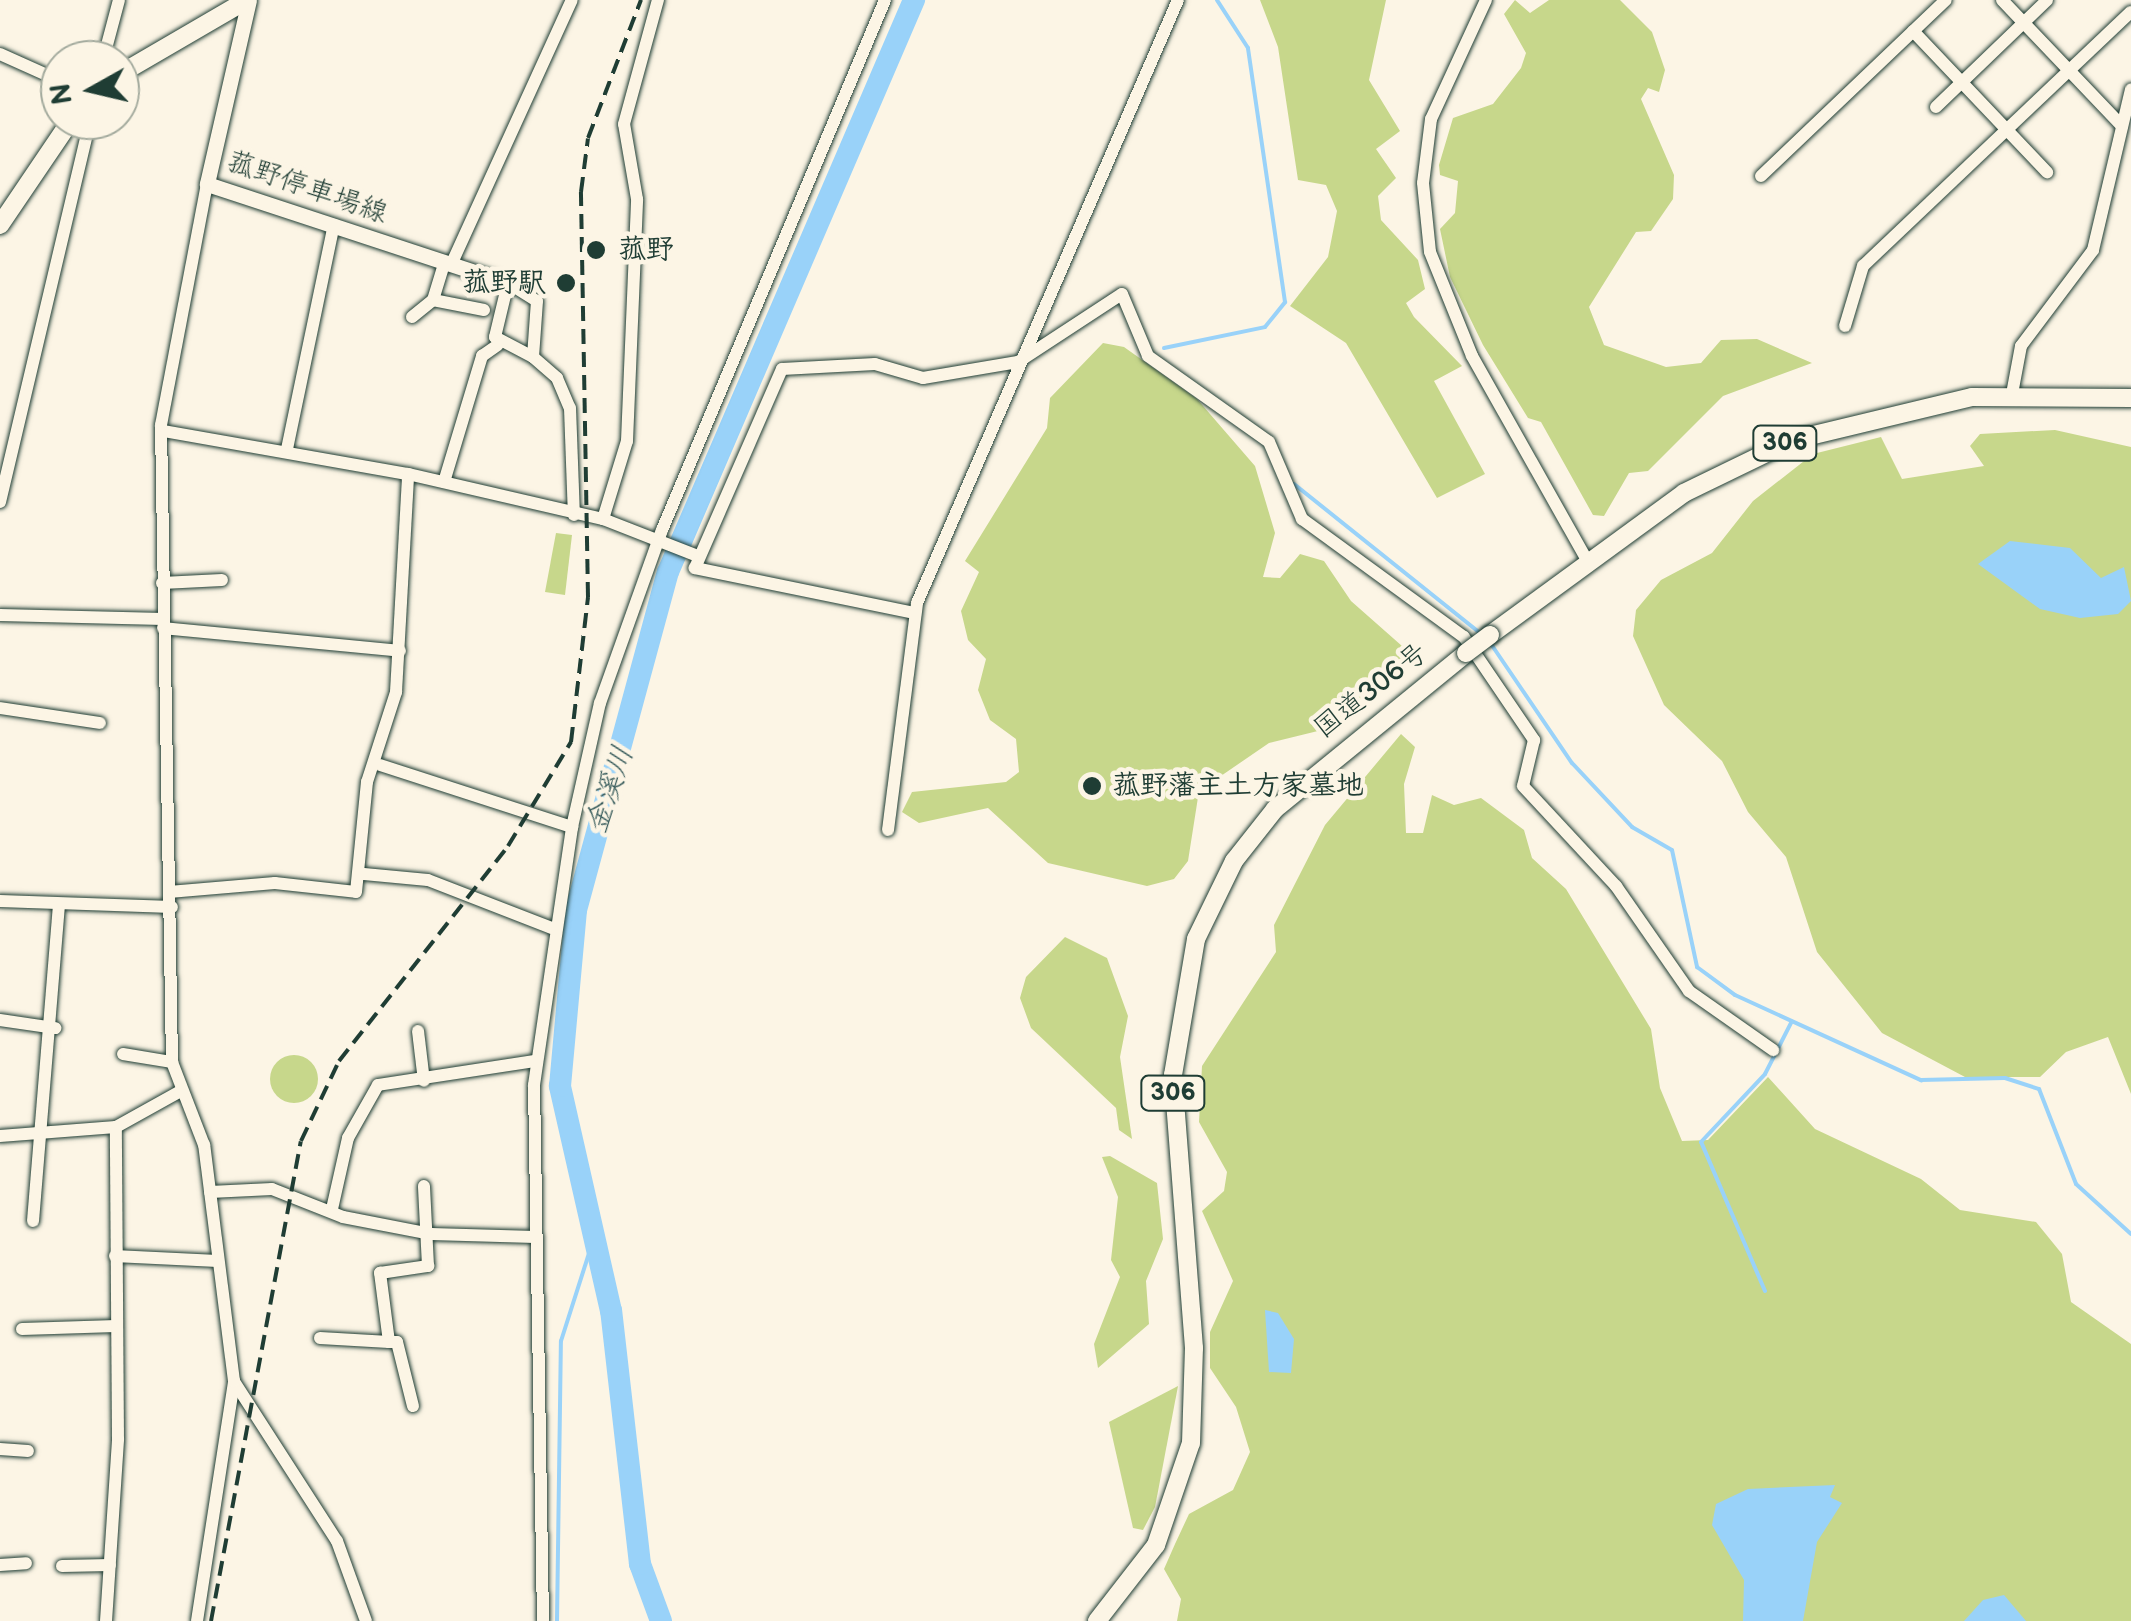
<!DOCTYPE html>
<html>
<head>
<meta charset="utf-8">
<style>
	body { margin:0 }
	#map { position:relative; width:2131px; height:1621px; overflow:hidden; background:#fcf5e5; font-family:"Balsamiq Sans","Klee One",sans-serif }
	div>[style] { position:absolute }
	[style*='--x'] { left:calc(var(--x)*1px); top:calc(var(--y)*1px); width:calc(var(--w)*1px); rotate:calc(var(--a)*1deg) }
	.green>* { inset:0; background:#c7d78b }
	.round { border-radius:50% }
	.water>* { inset:0; background:#99d2f9 }
	.stream>* { height:4px; margin:-2px; padding:0 2px; transform-origin:2px; border-radius:2px; background:#99d2f9 }
	.river>* { height:22px; margin:-11px; padding:0 11px; transform-origin:11px; border-radius:11px; background:#99d2f9 }
	.roads { filter:drop-shadow(0 0 2px #1f3d34) drop-shadow(0 0 2px #1f3d34) }
	.minor>* { height:12px; margin:-6px; padding:0 6px; transform-origin:6px; border-radius:6px; background:#fcf5e5 }
	.major>* { height:15px; margin:-7.5px; padding:0 7.5px; transform-origin:7.5px; border-radius:7.5px; background:#fcf5e5 }
	.highway>* { height:18px; margin:-9px; padding:0 9px; transform-origin:9px; border-radius:9px; background:#fcf5e5 }
	.rail>* { height:4px; margin-top:-2px; transform-origin:0; background:repeating-linear-gradient(90deg,#1f3d34 0 15px,transparent 0 23px) }
	.bridges { filter:drop-shadow(0 0 2px #1f3d34) drop-shadow(0 0 2px #1f3d34) }
	.highway-bridge>* { height:18px; margin:-9px; padding:0 9px; transform-origin:9px; border-radius:9px; background:#fcf5e5 }
	.dots>* { width:28px; height:28px; translate:-50% -50%; box-sizing:border-box; border:5px solid #fcf5e5; border-radius:50% }
	span { translate:-50% -50%; white-space:nowrap; text-align:center; line-height:1.15; -webkit-text-stroke:9px #fcf5e5; paint-order:stroke }
	.shield-label span { padding:2px 8px; background:#fcf5e5; border:2px solid; border-radius:8px; -webkit-text-stroke-width:0 }
	.shield-label { font-size:25px; color:#1f3d34; font-weight:700 }
	.street-label { font-size:28px; color:#1f3d34 }
	.poi-label { font-size:28px; color:#1f3d34; font-weight:700 }
	.left { translate:0 -50%; text-align:left }
	.right { translate:-100% -50%; text-align:right }
	.water-label { font-size:30px; color:#375b5b; font-style:italic }
	.north { position:absolute; left:40px; top:40px; width:100px; height:100px; box-sizing:border-box; background:#fcf5e5; border:2px solid #a4ab9e; border-radius:50%; rotate:262deg; font-size:28px; font-weight:700; line-height:40px; text-align:center; color:#1f3d34 }
	.north::after { content:''; display:block; margin:auto; width:35px; height:45px; background:#1f3d34; clip-path:polygon(50% 0,100% 100%,50% 72%,0 100%) }
</style>
</head>
<body>
<div id="map">
	<div class="green">
		<div style="clip-path:polygon(1260px 0,1386px 0,1369px 80px,1400px 131px,1376px 149px,1396px 178px,1378px 196px,1381px 220px,1418px 260px,1425px 289px,1406px 303px,1414px 317px,1462px 366px,1434px 381px,1485px 474px,1437px 498px,1346px 343px,1290px 306px,1328px 257px,1337px 211px,1326px 185px,1298px 180px,1278px 47px)"></div>
		<div style="clip-path:polygon(1515px 0,1530px 13px,1549px 0,1620px 0,1652px 32px,1665px 70px,1659px 92px,1648px 88px,1641px 99px,1674px 175px,1673px 199px,1651px 231px,1636px 232px,1589px 307px,1604px 345px,1666px 367px,1701px 363px,1721px 340px,1757px 339px,1812px 363px,1723px 396px,1648px 471px,1629px 473px,1604px 516px,1593px 515px,1541px 422px,1528px 418px,1483px 345px,1450px 277px,1440px 229px,1455px 213px,1458px 181px,1440px 175px,1439px 165px,1453px 118px,1493px 104px,1521px 68px,1526px 53px,1504px 14px)"></div>
		<div style="clip-path:polygon(1103px 343px,1124px 347px,1197px 399px,1255px 466px,1275px 533px,1263px 577px,1280px 578px,1300px 554px,1324px 561px,1351px 601px,1402px 646px,1404px 660px,1380px 692px,1326px 729px,1269px 743px,1199px 791px,1188px 861px,1174px 879px,1147px 886px,1048px 863px,988px 808px,919px 823px,902px 812px,912px 792px,1006px 782px,1019px 772px,1016px 739px,990px 720px,978px 690px,986px 659px,968px 640px,961px 611px,979px 572px,965px 561px,1047px 428px,1050px 398px)"></div>
		<div style="clip-path:polygon(2055px 430px,2131px 447px,2131px 1094px,2108px 1037px,2066px 1052px,2040px 1077px,1965px 1077px,1882px 1033px,1817px 952px,1786px 857px,1748px 812px,1722px 761px,1664px 705px,1633px 636px,1636px 610px,1661px 580px,1712px 553px,1753px 501px,1813px 454px,1881px 437px,1902px 479px,1984px 466px,1970px 446px,1980px 434px)"></div>
		<div style="clip-path:polygon(556px 533px,572px 535px,565px 595px,545px 592px)"></div>
		<div style="clip-path:polygon(1401px 734px,1415px 747px,1404px 784px,1406px 833px,1423px 833px,1432px 795px,1454px 805px,1481px 798px,1524px 830px,1532px 858px,1566px 889px,1651px 1029px,1660px 1088px,1682px 1141px,1708px 1140px,1768px 1077px,1815px 1129px,1921px 1179px,1960px 1210px,2036px 1222px,2062px 1254px,2071px 1302px,2131px 1344px,2131px 1621px,1177px 1621px,1181px 1599px,1164px 1569px,1175px 1544px,1189px 1514px,1233px 1490px,1250px 1452px,1236px 1407px,1210px 1368px,1210px 1332px,1233px 1281px,1202px 1211px,1224px 1191px,1227px 1172px,1199px 1122px,1202px 1066px,1276px 952px,1274px 925px,1325px 825px)"></div>
		<div style="clip-path:polygon(1065px 937px,1107px 958px,1128px 1016px,1120px 1057px,1132px 1139px,1119px 1130px,1116px 1108px,1031px 1028px,1020px 998px,1026px 977px)"></div>
		<div class="round" style="left:270px;top:1055px;width:48px;height:48px"></div>
		<div style="clip-path:polygon(1110px 1156px,1157px 1183px,1163px 1239px,1146px 1281px,1149px 1324px,1098px 1368px,1094px 1344px,1120px 1277px,1111px 1260px,1118px 1197px,1102px 1157px)"></div>
		<div style="clip-path:polygon(1178px 1386px,1155px 1507px,1143px 1530px,1133px 1528px,1109px 1422px)"></div>
	</div>
	<div class="water">
		<div style="clip-path:polygon(2010px 541px,2070px 548px,2101px 578px,2124px 567px,2131px 601px,2118px 614px,2080px 618px,2040px 609px,1978px 564px)"></div>
		<div style="clip-path:polygon(1265px 1310px,1278px 1313px,1294px 1339px,1291px 1373px,1269px 1372px)"></div>
		<div style="clip-path:polygon(1835px 1485px,1830px 1497px,1842px 1503px,1817px 1542px,1803px 1621px,1743px 1621px,1744px 1580px,1712px 1525px,1716px 1504px,1748px 1489px)"></div>
		<div style="clip-path:polygon(2004px 1595px,2026px 1621px,1964px 1621px,1983px 1600px)"></div>
	</div>
	<div class="stream">
		<div style="--x:1164;--y:348;--w:103;--a:-11.7"></div>
		<div style="--x:1265;--y:327;--w:32;--a:-51"></div>
		<div style="--x:1285;--y:302;--w:257;--a:-98.3"></div>
		<div style="--x:1248;--y:48;--w:57;--a:-122.9"></div>
		<div style="--x:1294;--y:484;--w:240;--a:38.7"></div>
		<div style="--x:1491;--y:644;--w:144;--a:55.8"></div>
		<div style="--x:1572;--y:763;--w:88;--a:46.8"></div>
		<div style="--x:1632;--y:827;--w:46;--a:29.9"></div>
		<div style="--x:1672;--y:850;--w:120;--a:77.9"></div>
		<div style="--x:1697;--y:967;--w:47;--a:36.4"></div>
		<div style="--x:1735;--y:995;--w:205;--a:24.6"></div>
		<div style="--x:1921;--y:1080;--w:84;--a:-1.4"></div>
		<div style="--x:2005;--y:1078;--w:36;--a:18"></div>
		<div style="--x:2039;--y:1089;--w:102;--a:68.7"></div>
		<div style="--x:2076;--y:1184;--w:74;--a:42.3"></div>
		<div style="--x:1765;--y:1291;--w:162;--a:-113.2"></div>
		<div style="--x:1701;--y:1142;--w:93;--a:-46.7"></div>
		<div style="--x:1765;--y:1074;--w:59;--a:-63"></div>
		<div style="--x:557;--y:1621;--w:280;--a:-89.2"></div>
		<div style="--x:561;--y:1341;--w:102;--a:-72.3"></div>
	</div>
	<div class="river">
		<div style="--x:661;--y:1621;--w:61;--a:-110.2"></div>
		<div style="--x:640;--y:1564;--w:255;--a:-96.5"></div>
		<div style="--x:611;--y:1311;--w:231;--a:-102.8"></div>
		<div style="--x:560;--y:1086;--w:177;--a:-84.8"></div>
		<div style="--x:576;--y:910;--w:350;--a:-74.8"></div>
		<div style="--x:668;--y:572;--w:623;--a:-66.73"></div>
	</div>
	<div class="roads">
		<div class="minor">
			<div style="--x:1486;--y:0;--w:131;--a:114.8"></div>
			<div style="--x:1431;--y:119;--w:64;--a:97.1"></div>
			<div style="--x:1423;--y:183;--w:69;--a:84.2"></div>
			<div style="--x:1430;--y:252;--w:112;--a:68"></div>
			<div style="--x:1472;--y:356;--w:236;--a:60.6"></div>
			<div style="--x:2002;--y:0;--w:174;--a:46.4"></div>
			<div style="--x:1913;--y:31;--w:195;--a:46.5"></div>
			<div style="--x:0;--y:54;--w:66;--a:24.2"></div>
			<div style="--x:103;--y:60;--w:62;--a:-75.1"></div>
			<div style="--x:1936;--y:107;--w:154;--a:-43.9"></div>
			<div style="--x:1761;--y:176;--w:255;--a:-43.6"></div>
			<div style="--x:451;--y:265;--w:291;--a:-65.5"></div>
			<div style="--x:508;--y:283;--w:34;--a:32"></div>
			<div style="--x:537;--y:301;--w:56;--a:94.1"></div>
			<div style="--x:533;--y:357;--w:43;--a:-152.2"></div>
			<div style="--x:495;--y:337;--w:56;--a:-76.5"></div>
			<div style="--x:433;--y:300;--w:52;--a:11.1"></div>
			<div style="--x:412;--y:317;--w:27;--a:-39"></div>
			<div style="--x:433;--y:300;--w:39;--a:-73"></div>
			<div style="--x:1845;--y:326;--w:63;--a:-73.3"></div>
			<div style="--x:1863;--y:266;--w:369;--a:-43.5"></div>
			<div style="--x:533;--y:357;--w:32;--a:41"></div>
			<div style="--x:557;--y:378;--w:33;--a:67"></div>
			<div style="--x:570;--y:408;--w:107;--a:87.9"></div>
			<div style="--x:2012;--y:394;--w:49;--a:-79.4"></div>
			<div style="--x:2021;--y:346;--w:120;--a:-53.1"></div>
			<div style="--x:2093;--y:250;--w:165;--a:-76.7"></div>
			<div style="--x:163;--y:431;--w:249;--a:10"></div>
			<div style="--x:408;--y:474;--w:200;--a:13"></div>
			<div style="--x:603;--y:519;--w:102;--a:21.3"></div>
			<div style="--x:287;--y:449;--w:229;--a:-78.2"></div>
			<div style="--x:444;--y:482;--w:132;--a:-73.2"></div>
			<div style="--x:482;--y:356;--w:19;--a:-35"></div>
			<div style="--x:0;--y:502;--w:392;--a:-76.7"></div>
			<div style="--x:603;--y:519;--w:82;--a:-72.9"></div>
			<div style="--x:627;--y:441;--w:242;--a:-87.6"></div>
			<div style="--x:637;--y:199;--w:76;--a:-99.8"></div>
			<div style="--x:624;--y:124;--w:129;--a:-74.7"></div>
			<div style="--x:162;--y:583;--w:60;--a:-2.9"></div>
			<div style="--x:914;--y:613;--w:224;--a:-168.4"></div>
			<div style="--x:695;--y:568;--w:217;--a:-66.4"></div>
			<div style="--x:782;--y:369;--w:93;--a:-3.1"></div>
			<div style="--x:875;--y:364;--w:50;--a:16.3"></div>
			<div style="--x:923;--y:378;--w:96;--a:-9.6"></div>
			<div style="--x:1018;--y:362;--w:124;--a:-33.2"></div>
			<div style="--x:1122;--y:294;--w:67;--a:67.2"></div>
			<div style="--x:1148;--y:356;--w:148;--a:35.4"></div>
			<div style="--x:1269;--y:442;--w:84;--a:66.8"></div>
			<div style="--x:1302;--y:519;--w:200;--a:36.1"></div>
			<div style="--x:1464;--y:637;--w:125;--a:55.8"></div>
			<div style="--x:1534;--y:740;--w:47;--a:103.4"></div>
			<div style="--x:1523;--y:786;--w:137;--a:47.1"></div>
			<div style="--x:1616;--y:886;--w:128;--a:55.2"></div>
			<div style="--x:1689;--y:991;--w:103;--a:35.1"></div>
			<div style="--x:0;--y:615;--w:163;--a:1.4"></div>
			<div style="--x:163;--y:628;--w:238;--a:5.5"></div>
			<div style="--x:0;--y:708;--w:101;--a:8.5"></div>
			<div style="--x:380;--y:765;--w:202;--a:17.9"></div>
			<div style="--x:888;--y:830;--w:229;--a:-82.7"></div>
			<div style="--x:917;--y:603;--w:657;--a:-66.6"></div>
			<div style="--x:364;--y:874;--w:64;--a:5.4"></div>
			<div style="--x:428;--y:880;--w:133;--a:21.2"></div>
			<div style="--x:169;--y:892;--w:106;--a:-4.9"></div>
			<div style="--x:275;--y:883;--w:81;--a:6.3"></div>
			<div style="--x:356;--y:892;--w:111;--a:-84.3"></div>
			<div style="--x:367;--y:782;--w:95;--a:-72.1"></div>
			<div style="--x:396;--y:692;--w:218;--a:-86.8"></div>
			<div style="--x:0;--y:901;--w:172;--a:2"></div>
			<div style="--x:0;--y:1020;--w:56;--a:8.3"></div>
			<div style="--x:418;--y:1031;--w:50;--a:83.2"></div>
			<div style="--x:123;--y:1054;--w:50;--a:9.3"></div>
			<div style="--x:0;--y:1136;--w:116;--a:-4.4"></div>
			<div style="--x:116;--y:1127;--w:72;--a:-29.1"></div>
			<div style="--x:210;--y:1192;--w:62;--a:-2.8"></div>
			<div style="--x:272;--y:1189;--w:76;--a:21.5"></div>
			<div style="--x:343;--y:1217;--w:90;--a:10.9"></div>
			<div style="--x:431;--y:1234;--w:104;--a:1.7"></div>
			<div style="--x:332;--y:1209;--w:73;--a:-77.3"></div>
			<div style="--x:348;--y:1138;--w:61;--a:-60.5"></div>
			<div style="--x:378;--y:1085;--w:159;--a:-8.7"></div>
			<div style="--x:33;--y:1221;--w:318;--a:-85.3"></div>
			<div style="--x:115;--y:1256;--w:102;--a:2.8"></div>
			<div style="--x:22;--y:1329;--w:94;--a:-1.8"></div>
			<div style="--x:320;--y:1338;--w:69;--a:3.3"></div>
			<div style="--x:389;--y:1342;--w:70;--a:-97.4"></div>
			<div style="--x:380;--y:1273;--w:49;--a:-8.3"></div>
			<div style="--x:428;--y:1266;--w:80;--a:-92.9"></div>
			<div style="--x:389;--y:1342;--w:8;--a:0"></div>
			<div style="--x:397;--y:1342;--w:66;--a:76"></div>
			<div style="--x:235;--y:1383;--w:188;--a:57.2"></div>
			<div style="--x:337;--y:1541;--w:85;--a:70.1"></div>
			<div style="--x:0;--y:1449;--w:28;--a:4"></div>
			<div style="--x:0;--y:1565;--w:26;--a:-4"></div>
			<div style="--x:62;--y:1566;--w:48;--a:-1.2"></div>
			<div style="--x:106;--y:1621;--w:182;--a:-86.2"></div>
			<div style="--x:118;--y:1439;--w:312;--a:-90.4"></div>
			<div style="--x:197;--y:1621;--w:243;--a:-81.2"></div>
			<div style="--x:234;--y:1381;--w:238;--a:-97.2"></div>
			<div style="--x:204;--y:1145;--w:89;--a:-111.1"></div>
			<div style="--x:172;--y:1062;--w:637;--a:-90.99"></div>
			<div style="--x:161;--y:425;--w:245;--a:-79.2"></div>
			<div style="--x:543;--y:1621;--w:536;--a:-90.96"></div>
			<div style="--x:534;--y:1085;--w:261;--a:-81.6"></div>
			<div style="--x:572;--y:827;--w:127;--a:-77.3"></div>
			<div style="--x:600;--y:703;--w:184;--a:-70.3"></div>
			<div style="--x:662;--y:530;--w:575;--a:-67.18"></div>
		</div>
		<div class="major">
			<div style="--x:249;--y:0;--w:189;--a:102.9"></div>
			<div style="--x:207;--y:184;--w:317;--a:18.2"></div>
		</div>
		<div class="highway">
			<div style="--x:120;--y:74;--w:147;--a:-30.2"></div>
			<div style="--x:0;--y:225;--w:127;--a:-55.9"></div>
			<div style="--x:1490;--y:635;--w:240;--a:-36.2"></div>
			<div style="--x:1684;--y:493;--w:121;--a:-25.9"></div>
			<div style="--x:1793;--y:440;--w:184;--a:-13.5"></div>
			<div style="--x:1972;--y:397;--w:159;--a:0.4"></div>
			<div style="--x:1097;--y:1621;--w:96;--a:-52.2"></div>
			<div style="--x:1156;--y:1545;--w:108;--a:-71.1"></div>
			<div style="--x:1191;--y:1443;--w:95;--a:-88.2"></div>
			<div style="--x:1194;--y:1348;--w:274;--a:-94.4"></div>
			<div style="--x:1173;--y:1075;--w:138;--a:-80.4"></div>
			<div style="--x:1196;--y:939;--w:87;--a:-64"></div>
			<div style="--x:1234;--y:861;--w:66;--a:-51.7"></div>
			<div style="--x:1275;--y:809;--w:247;--a:-39.2"></div>
		</div>
	</div>
	<div class="rail">
		<div style="--x:211;--y:1621;--w:488;--a:-79.4"></div>
		<div style="--x:301;--y:1141;--w:89;--a:-64.6"></div>
		<div style="--x:339;--y:1061;--w:273;--a:-51.8"></div>
		<div style="--x:508;--y:846;--w:122;--a:-58.8"></div>
		<div style="--x:571;--y:742;--w:146;--a:-83.3"></div>
		<div style="--x:588;--y:597;--w:405;--a:-91"></div>
		<div style="--x:581;--y:192;--w:54;--a:-82.6"></div>
		<div style="--x:588;--y:138;--w:148;--a:-69"></div>
	</div>
	<div class="bridges">
		<div class="highway-bridge">
			<div style="--x:1466;--y:653;--w:30;--a:-37"></div>
		</div>
	</div>
	<div class="dots">
		<div style="left:596px;top:250px;background:#1f3d34"></div>
		<div style="left:566px;top:283px;background:#1f3d34"></div>
		<div style="left:1092px;top:786px;background:#1f3d34"></div>
	</div>
	<div class="shield-label">
		<span style="left:1785px;top:443px">306</span>
		<span style="left:1173px;top:1093px">306</span>
	</div>
	<div class="street-label">
		<span style="left:307px;top:188px;rotate:19deg">菰野停車場線</span>
		<span style="left:1371px;top:691px;rotate:-38deg">国道306号</span>
	</div>
	<div class="poi-label">
		<span class="left" style="left:618px;top:250px">菰野</span>
		<span class="right" style="left:546px;top:283px">菰野駅</span>
		<span class="left" style="left:1112px;top:786px">菰野藩主土方家墓地</span>
	</div>
	<div class="water-label">
		<span style="left:610px;top:790px;rotate:-71deg">金溪川</span>
	</div>
	<div class="north">N</div>
</div>
</body>
</html>
